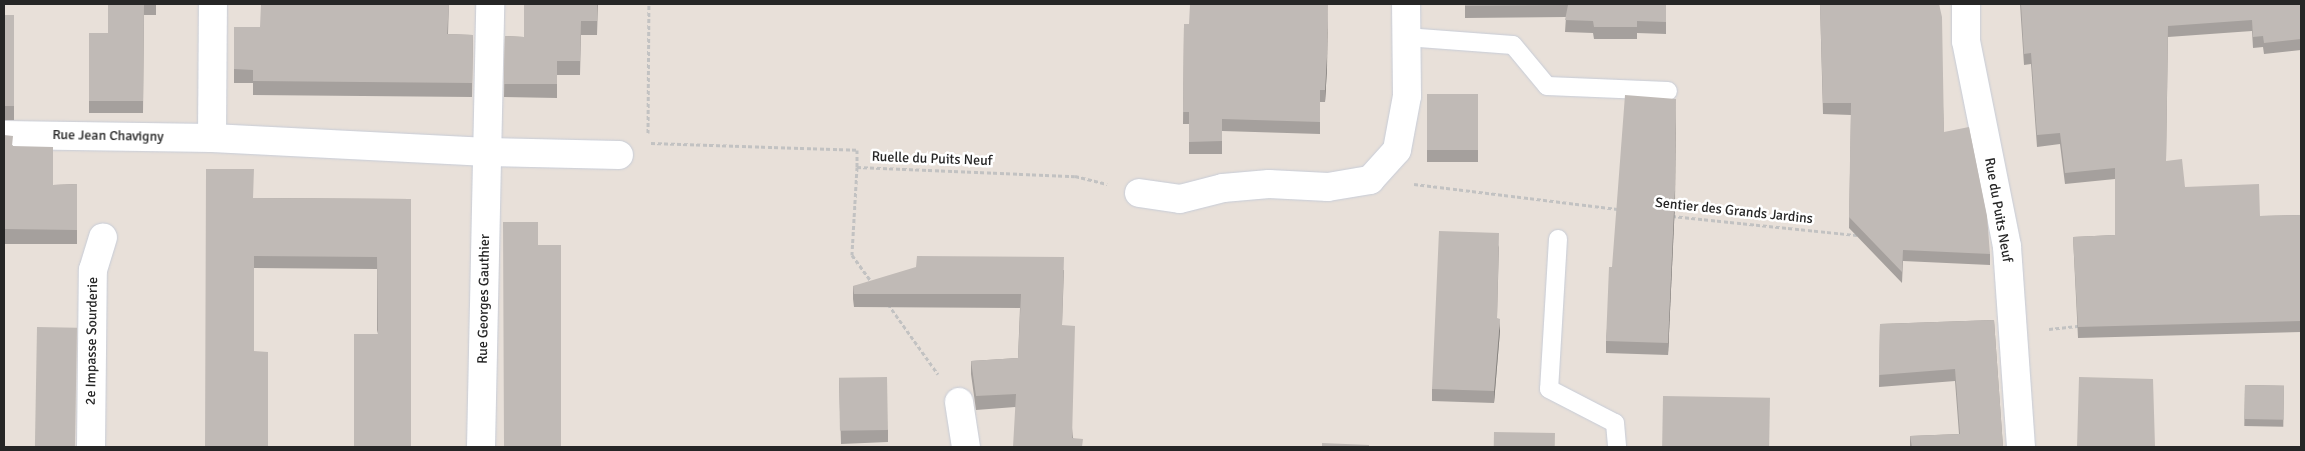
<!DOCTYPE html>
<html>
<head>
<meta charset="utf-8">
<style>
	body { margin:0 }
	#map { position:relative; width:2305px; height:451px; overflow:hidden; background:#e8e0d9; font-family:Signika,sans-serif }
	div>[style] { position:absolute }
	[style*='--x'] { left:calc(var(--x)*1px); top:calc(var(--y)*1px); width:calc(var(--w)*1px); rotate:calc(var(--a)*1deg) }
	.path>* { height:3px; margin-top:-1.5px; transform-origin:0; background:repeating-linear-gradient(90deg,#c2c2c2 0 4px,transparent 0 6.5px) }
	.roads { filter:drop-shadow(0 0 1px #c7ccd7) drop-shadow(0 0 1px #c7ccd7) }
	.service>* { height:18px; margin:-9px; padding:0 9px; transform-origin:9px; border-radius:9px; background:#fff }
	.minor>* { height:28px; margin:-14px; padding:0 14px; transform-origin:14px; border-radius:14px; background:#fff }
	.wall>* { inset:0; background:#a5a09d; transform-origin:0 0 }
	.shaded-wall>* { inset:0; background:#86827f }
	.building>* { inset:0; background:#c0bab6; transform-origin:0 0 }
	span { translate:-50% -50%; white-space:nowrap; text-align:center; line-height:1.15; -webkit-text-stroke:5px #fff; paint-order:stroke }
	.street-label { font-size:14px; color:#262626 }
	.frame { position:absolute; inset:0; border:5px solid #262626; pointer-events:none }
</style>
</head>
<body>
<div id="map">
	<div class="path">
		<div style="--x:648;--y:133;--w:129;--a:-89.6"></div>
		<div style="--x:651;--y:143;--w:206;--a:1.9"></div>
		<div style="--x:857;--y:150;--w:17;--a:90"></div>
		<div style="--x:857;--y:167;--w:218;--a:2.4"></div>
		<div style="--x:1075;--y:176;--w:33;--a:14"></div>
		<div style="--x:857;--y:167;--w:88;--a:93.3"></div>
		<div style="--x:852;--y:255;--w:34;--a:54"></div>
		<div style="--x:1414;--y:184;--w:207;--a:7"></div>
		<div style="--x:1672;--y:216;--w:186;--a:5.9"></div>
		<div style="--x:888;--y:304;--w:86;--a:54.5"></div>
		<div style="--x:2049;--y:329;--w:31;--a:-6"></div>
	</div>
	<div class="roads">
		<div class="service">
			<div style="--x:1406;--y:37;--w:107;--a:4.3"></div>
			<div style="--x:1513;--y:45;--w:53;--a:50.3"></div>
			<div style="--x:1547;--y:86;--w:121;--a:2.4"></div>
			<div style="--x:1558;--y:239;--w:150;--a:93.4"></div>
			<div style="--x:1549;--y:389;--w:74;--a:27.3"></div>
			<div style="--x:1615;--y:423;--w:24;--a:85"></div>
		</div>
		<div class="minor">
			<div style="--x:1966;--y:4;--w:37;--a:90"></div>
			<div style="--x:1966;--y:41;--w:210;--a:78.7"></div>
			<div style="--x:2007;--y:247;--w:200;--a:86"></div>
			<div style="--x:4;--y:135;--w:208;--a:0.8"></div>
			<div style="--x:212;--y:138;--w:276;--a:2.9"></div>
			<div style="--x:488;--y:152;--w:131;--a:1.3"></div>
			<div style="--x:212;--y:138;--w:134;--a:-89.6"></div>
			<div style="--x:1139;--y:193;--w:41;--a:8.3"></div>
			<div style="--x:1180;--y:199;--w:44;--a:-14.3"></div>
			<div style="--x:1223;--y:188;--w:46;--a:-5"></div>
			<div style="--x:1269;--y:184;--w:59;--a:2.9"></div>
			<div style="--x:1328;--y:187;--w:43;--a:-9.5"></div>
			<div style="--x:1370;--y:180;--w:40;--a:-48"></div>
			<div style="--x:1397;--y:150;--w:55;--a:-79.5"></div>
			<div style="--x:1407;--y:96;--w:92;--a:-90.6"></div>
			<div style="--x:959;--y:402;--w:46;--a:81.2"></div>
			<div style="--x:91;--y:447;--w:177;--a:-89.4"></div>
			<div style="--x:93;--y:270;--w:34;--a:-73"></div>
			<div style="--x:481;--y:447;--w:443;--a:-88.8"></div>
		</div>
	</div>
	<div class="wall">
		<div style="clip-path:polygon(108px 4px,156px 4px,156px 15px,144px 15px,143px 113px,89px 113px,89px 33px,108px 33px)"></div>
		<div style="clip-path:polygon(449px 4px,448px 34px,473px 35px,472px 97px,253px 95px,253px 83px,234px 83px,234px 27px,260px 27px)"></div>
		<div style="clip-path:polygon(598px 4px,597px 35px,581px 35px,580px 75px,557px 75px,557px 98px,504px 97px,505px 36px,524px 37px)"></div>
		<div style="clip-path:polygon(1465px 4px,1666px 4px,1666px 34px,1637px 33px,1637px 39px,1594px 39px,1593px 33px,1565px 32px,1566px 17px,1465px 18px)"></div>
		<div style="clip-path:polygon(1820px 4px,1939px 4px,1944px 132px,1990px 254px,1990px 265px,1903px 261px,1902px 283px,1849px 228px,1851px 115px,1823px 114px)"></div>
		<div style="clip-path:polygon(2020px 4px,2301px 4px,2301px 50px,2264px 54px,2263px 47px,2253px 48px,2252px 31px,2168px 37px,2166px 161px,2185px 187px,2260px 216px,2301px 215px,2301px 332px,2078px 338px,2073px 237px,2115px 235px,2115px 179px,2065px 184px,2060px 144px,2037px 147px,2031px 64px,2024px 65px)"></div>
		<div style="left:4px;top:15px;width:10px;height:105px"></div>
		<div style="clip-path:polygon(1184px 24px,1327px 69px,1325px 102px,1320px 102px,1320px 134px,1222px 131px,1222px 154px,1189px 154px,1189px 124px,1183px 124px)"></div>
		<div style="left:1478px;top:94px;width:68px;height:51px;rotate:90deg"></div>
		<div style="clip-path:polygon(4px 135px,13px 146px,53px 185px,77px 184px,77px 244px,4px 244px)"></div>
		<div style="clip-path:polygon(253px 198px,411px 199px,377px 334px,377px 269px,254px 268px)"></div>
		<div style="clip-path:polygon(1675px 202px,1668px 355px,1606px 353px,1606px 341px,1612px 267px)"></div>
		<div style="clip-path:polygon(1499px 245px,1497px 318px,1500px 331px,1494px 403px,1432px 401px,1432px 389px)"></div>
		<div style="clip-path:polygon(1064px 270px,1062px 325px,1073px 438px,1083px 447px,1015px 407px,976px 410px,971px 374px,971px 361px,1018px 358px,1020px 308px,854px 307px,853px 299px,853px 286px)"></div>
		<div style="clip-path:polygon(1994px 320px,2003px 447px,1910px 447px,1910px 436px,1959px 434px,1955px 381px,1879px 387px,1880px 324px)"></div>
		<div style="clip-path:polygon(839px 379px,888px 430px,888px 442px,841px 444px)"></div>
		<div style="left:2245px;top:385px;width:39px;height:41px;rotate:1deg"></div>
	</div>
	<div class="shaded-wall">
		<div style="clip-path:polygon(1328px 4px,1327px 69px,1325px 102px,1325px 90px)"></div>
		<div style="clip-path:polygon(1676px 99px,1675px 202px,1668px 355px,1668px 343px)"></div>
		<div style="clip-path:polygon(1500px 319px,1500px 331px,1494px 403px,1494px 391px)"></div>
	</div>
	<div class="building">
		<div style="clip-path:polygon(108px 4px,144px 4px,143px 101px,89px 101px,89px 33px,108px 33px)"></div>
		<div style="clip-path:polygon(261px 4px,449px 4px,447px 34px,473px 35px,472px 83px,253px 81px,253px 70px,234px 69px,234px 27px,260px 27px)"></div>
		<div style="clip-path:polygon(524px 4px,597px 4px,597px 21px,581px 21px,580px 61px,557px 61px,557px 84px,504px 84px,505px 36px,524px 37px)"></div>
		<div style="clip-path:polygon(1190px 4px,1328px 4px,1327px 57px,1325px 90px,1320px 90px,1320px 122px,1222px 119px,1222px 141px,1189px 142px,1189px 112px,1183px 112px,1184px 24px,1189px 24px)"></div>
		<div style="clip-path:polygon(1465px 4px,1666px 4px,1666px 22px,1637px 21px,1637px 27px,1594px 27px,1593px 21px,1565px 20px,1568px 5px,1465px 6px)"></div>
		<div style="clip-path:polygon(1820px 4px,1939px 4px,1942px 17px,1944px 132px,1969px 127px,1987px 216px,1990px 254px,1903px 250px,1902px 272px,1849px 217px,1851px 103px,1823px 103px)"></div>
		<div style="clip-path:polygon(2021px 4px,2301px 4px,2301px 39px,2264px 43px,2263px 36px,2253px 37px,2252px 20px,2168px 26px,2166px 161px,2182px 159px,2185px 187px,2259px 184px,2260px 216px,2301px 215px,2301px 321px,2078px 327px,2073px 237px,2115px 235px,2115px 168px,2065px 173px,2060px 133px,2037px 135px,2031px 53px,2024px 54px)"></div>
		<div style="left:4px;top:15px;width:10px;height:91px"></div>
		<div style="left:1478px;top:94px;width:56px;height:51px;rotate:90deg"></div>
		<div style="clip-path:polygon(1625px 95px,1676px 99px,1675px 190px,1668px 343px,1606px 341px,1609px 267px,1612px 267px)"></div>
		<div style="clip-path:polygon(4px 135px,13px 136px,12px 146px,53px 147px,53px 185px,77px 184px,77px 230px,4px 229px)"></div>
		<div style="clip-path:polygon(206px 169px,254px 169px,253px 198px,411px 199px,411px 447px,354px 447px,354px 334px,378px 334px,377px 257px,254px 256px,254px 351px,268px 352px,268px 447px,205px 447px)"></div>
		<div style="clip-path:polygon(503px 222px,538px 222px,538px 245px,561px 245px,561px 447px,504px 447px)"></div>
		<div style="clip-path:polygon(1439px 231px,1499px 233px,1497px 318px,1500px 319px,1494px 391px,1432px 389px)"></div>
		<div style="clip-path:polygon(917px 256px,1064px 257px,1062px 325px,1075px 326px,1072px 438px,1083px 439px,1082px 447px,1013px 447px,1016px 394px,976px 396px,971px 361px,1018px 358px,1021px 294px,854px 294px,853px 286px,916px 267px)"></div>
		<div style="clip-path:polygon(1994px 320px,2003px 447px,1912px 447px,1910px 436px,1960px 434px,1955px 369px,1879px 375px,1880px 324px)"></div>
		<div style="left:37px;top:327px;width:40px;height:120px;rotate:1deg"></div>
		<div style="left:887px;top:377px;width:53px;height:48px;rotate:89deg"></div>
		<div style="clip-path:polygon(2079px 377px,2153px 379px,2155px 446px,2183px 446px,2183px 447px,2077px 447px)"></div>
		<div style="left:2245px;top:385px;width:39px;height:34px;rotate:1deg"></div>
		<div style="left:1663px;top:396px;width:107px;height:51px;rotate:1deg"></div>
		<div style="left:1494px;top:432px;width:61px;height:15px;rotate:1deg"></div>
		<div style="clip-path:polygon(1322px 443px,1369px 445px,1369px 447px,1322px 447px)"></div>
	</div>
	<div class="street-label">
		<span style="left:108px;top:136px;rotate:1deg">Rue Jean Chavigny</span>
		<span style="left:932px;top:159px;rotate:2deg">Ruelle du Puits Neuf</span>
		<span style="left:1998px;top:210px;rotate:80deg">Rue du Puits Neuf</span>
		<span style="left:1734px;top:211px;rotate:6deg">Sentier des Grands Jardins</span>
		<span style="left:484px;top:299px;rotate:-89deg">Rue Georges Gauthier</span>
		<span style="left:92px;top:341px;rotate:-89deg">2e Impasse Sourderie</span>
	</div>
	<div class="frame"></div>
</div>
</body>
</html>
